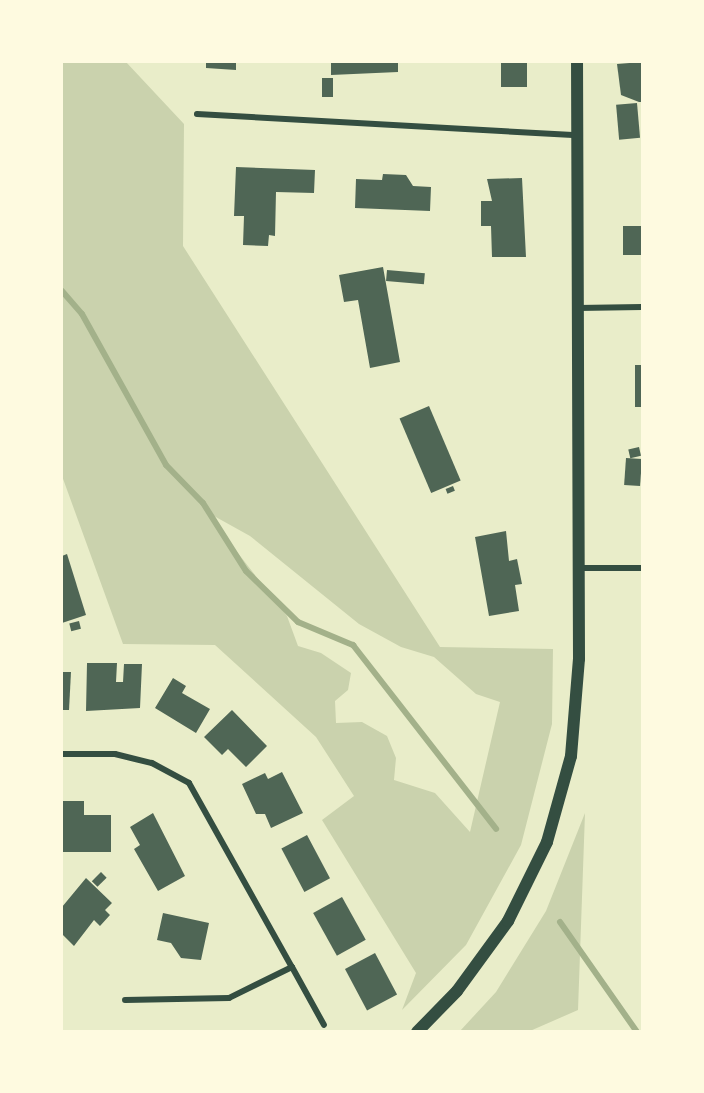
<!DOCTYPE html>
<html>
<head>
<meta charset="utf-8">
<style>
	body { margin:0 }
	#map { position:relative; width:704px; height:1093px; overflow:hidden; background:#e9edc9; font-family:"Roboto Condensed",sans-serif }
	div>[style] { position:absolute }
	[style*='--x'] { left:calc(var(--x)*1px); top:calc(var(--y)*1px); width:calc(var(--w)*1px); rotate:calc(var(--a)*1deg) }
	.green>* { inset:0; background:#cad2ad }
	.stream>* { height:6px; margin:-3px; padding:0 3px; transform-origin:3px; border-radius:3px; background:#a3b18a }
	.building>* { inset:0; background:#4f6655; transform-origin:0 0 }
	.minor>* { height:6px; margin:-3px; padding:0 3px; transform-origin:3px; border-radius:3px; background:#344e41 }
	.secondary>* { height:12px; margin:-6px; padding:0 6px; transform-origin:6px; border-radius:6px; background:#344e41 }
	span { translate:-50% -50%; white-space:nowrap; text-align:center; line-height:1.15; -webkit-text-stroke:6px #fefae0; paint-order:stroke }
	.frame { position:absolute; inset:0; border:63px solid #fefae0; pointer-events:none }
</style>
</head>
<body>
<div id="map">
	<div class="green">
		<div style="clip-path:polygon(evenodd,62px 62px,126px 62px,184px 124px,183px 246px,440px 647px,553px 649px,552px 724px,521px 845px,466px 945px,402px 1010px,416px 973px,322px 820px,354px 796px,316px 737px,215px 645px,123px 644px,62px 476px,62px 62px,205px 511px,250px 536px,359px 624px,401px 647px,434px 657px,476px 694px,500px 702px,470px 832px,435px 793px,394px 780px,396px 758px,387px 736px,362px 722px,336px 723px,335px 701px,348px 690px,351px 673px,321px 653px,298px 646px,287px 616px,205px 511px)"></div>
		<div style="clip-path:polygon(585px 813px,578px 1010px,530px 1031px,460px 1031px,496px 992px,546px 911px)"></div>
	</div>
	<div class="stream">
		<div style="--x:62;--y:291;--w:30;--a:49"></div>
		<div style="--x:82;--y:314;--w:173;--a:60.9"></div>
		<div style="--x:166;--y:465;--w:53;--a:45.8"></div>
		<div style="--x:203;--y:503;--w:80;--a:57.7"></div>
		<div style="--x:246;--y:571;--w:73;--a:44.4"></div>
		<div style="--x:298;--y:622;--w:60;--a:22.7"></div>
		<div style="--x:353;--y:645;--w:233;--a:52.1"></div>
		<div style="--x:560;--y:922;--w:134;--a:55"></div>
	</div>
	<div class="building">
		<div style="clip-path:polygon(206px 62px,236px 62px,236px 70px,206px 68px)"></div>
		<div style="clip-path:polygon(331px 62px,398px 62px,398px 72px,331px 75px)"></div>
		<div style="left:501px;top:62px;width:26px;height:25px"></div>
		<div style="clip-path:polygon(642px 62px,642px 102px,639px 102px,621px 95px,617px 64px)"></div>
		<div style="left:322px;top:78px;width:11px;height:19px"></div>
		<div style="left:637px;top:103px;width:35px;height:21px;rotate:85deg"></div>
		<div style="clip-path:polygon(236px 167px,315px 170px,314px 193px,276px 192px,275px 236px,269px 235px,268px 246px,243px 245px,244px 216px,234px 216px)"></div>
		<div style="clip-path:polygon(383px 174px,406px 175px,413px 186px,431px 187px,430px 211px,355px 208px,356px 179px,382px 180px)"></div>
		<div style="clip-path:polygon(522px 178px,526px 257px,492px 257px,491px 226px,481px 226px,481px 201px,492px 201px,487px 179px)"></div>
		<div style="left:642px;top:226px;width:29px;height:19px;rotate:90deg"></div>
		<div style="clip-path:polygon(383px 267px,400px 362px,370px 368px,358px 300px,344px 302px,339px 275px)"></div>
		<div style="left:387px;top:270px;width:38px;height:11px;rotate:5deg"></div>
		<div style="left:635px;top:365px;width:7px;height:42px"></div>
		<div style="left:429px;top:406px;width:81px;height:32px;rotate:67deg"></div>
		<div style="left:639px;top:447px;width:9px;height:11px;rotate:77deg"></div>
		<div style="left:626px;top:458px;width:16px;height:27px;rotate:4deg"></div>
		<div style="left:453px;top:486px;width:5px;height:8px;rotate:68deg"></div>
		<div style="clip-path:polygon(506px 531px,509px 561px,517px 559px,522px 584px,515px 585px,519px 611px,489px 616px,475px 537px)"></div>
		<div style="clip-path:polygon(67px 554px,86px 615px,62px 623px,62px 556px)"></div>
		<div style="left:79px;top:621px;width:8px;height:10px;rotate:76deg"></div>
		<div style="clip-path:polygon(87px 663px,117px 663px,116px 682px,123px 682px,124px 664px,142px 664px,140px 708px,86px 711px)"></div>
		<div style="clip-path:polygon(62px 672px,71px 672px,69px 710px,62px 710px)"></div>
		<div style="clip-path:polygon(173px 678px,186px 686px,182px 693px,210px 709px,196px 733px,155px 708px)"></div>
		<div style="clip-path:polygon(232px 710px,267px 746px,246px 767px,228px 749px,222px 755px,204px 737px)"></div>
		<div style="clip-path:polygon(282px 772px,303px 813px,271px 828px,265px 814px,256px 814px,242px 784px,265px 773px,268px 779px)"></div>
		<div style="clip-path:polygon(62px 801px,84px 801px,84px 815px,111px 815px,111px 852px,62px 852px)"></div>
		<div style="clip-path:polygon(153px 813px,185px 876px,158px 891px,134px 849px,140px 845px,130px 827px)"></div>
		<div style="left:307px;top:835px;width:49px;height:29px;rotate:62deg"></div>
		<div style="left:101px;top:872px;width:8px;height:13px;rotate:45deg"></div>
		<div style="clip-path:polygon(86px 878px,112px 903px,105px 910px,110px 915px,100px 926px,94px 920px,74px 946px,62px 934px,62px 907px)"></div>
		<div style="left:342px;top:897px;width:49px;height:33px;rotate:61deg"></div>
		<div style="clip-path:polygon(163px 913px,209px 923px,201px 960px,181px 958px,171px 943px,157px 940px)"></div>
		<div style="left:375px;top:953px;width:47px;height:34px;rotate:62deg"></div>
	</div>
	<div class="minor">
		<div style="--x:197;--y:114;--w:381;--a:3.2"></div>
		<div style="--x:578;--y:308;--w:64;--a:-0.9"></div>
		<div style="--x:579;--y:568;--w:63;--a:0"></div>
		<div style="--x:62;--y:754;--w:53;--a:0"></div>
		<div style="--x:115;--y:754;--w:38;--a:14"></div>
		<div style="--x:152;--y:763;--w:42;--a:28.4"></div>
		<div style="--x:189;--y:783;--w:211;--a:60.8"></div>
		<div style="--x:292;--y:967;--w:70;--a:153.8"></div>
		<div style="--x:229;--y:998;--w:104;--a:178.9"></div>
		<div style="--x:292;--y:967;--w:66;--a:61.1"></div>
	</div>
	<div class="secondary">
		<div style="--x:417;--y:1032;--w:57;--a:-45.7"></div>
		<div style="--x:457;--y:991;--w:87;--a:-53.9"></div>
		<div style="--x:508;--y:921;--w:88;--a:-63.7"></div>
		<div style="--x:547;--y:842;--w:89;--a:-74.4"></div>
		<div style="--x:571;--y:756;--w:97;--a:-85.3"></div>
		<div style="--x:579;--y:659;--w:597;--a:-90.19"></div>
	</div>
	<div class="frame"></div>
</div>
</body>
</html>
